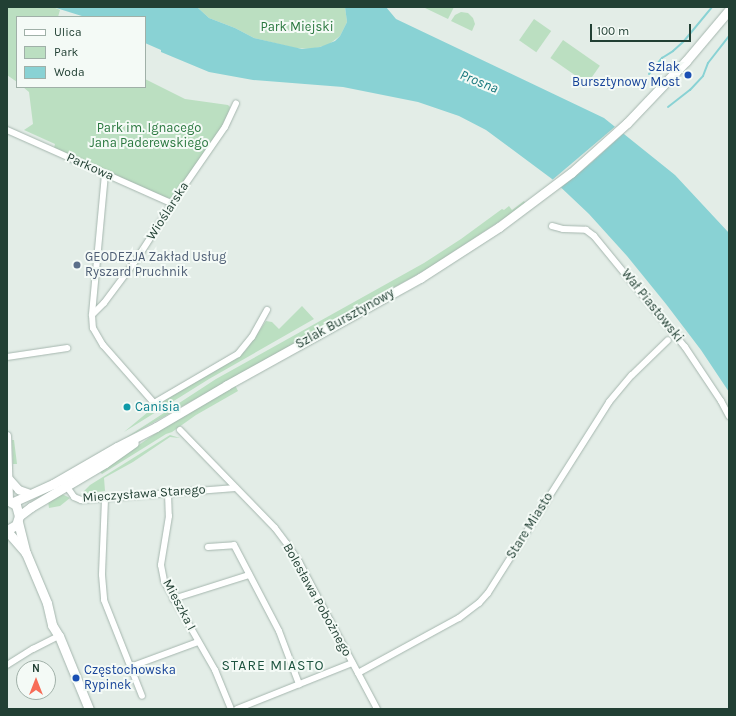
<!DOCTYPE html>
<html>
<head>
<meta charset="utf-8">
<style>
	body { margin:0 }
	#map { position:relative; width:736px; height:716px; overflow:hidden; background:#e3ede7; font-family:Karla,sans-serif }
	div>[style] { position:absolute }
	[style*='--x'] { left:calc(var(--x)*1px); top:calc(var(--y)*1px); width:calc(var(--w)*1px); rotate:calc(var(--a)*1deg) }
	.green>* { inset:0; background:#bbdfc1; transform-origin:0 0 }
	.water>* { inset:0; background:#89d2d4 }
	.pier>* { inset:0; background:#e3ede7 }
	.stream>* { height:2px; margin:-1px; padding:0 1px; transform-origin:1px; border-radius:1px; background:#89d2d4 }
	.roads { filter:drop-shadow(0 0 1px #a5b6ae) drop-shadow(0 0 1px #a5b6ae) }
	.minor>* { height:6px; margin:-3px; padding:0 3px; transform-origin:3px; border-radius:3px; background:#fff }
	.tertiary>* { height:8px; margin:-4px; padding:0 4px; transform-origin:4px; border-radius:4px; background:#fff }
	.secondary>* { height:9px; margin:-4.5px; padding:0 4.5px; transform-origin:4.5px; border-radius:4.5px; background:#fff }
	.dots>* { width:11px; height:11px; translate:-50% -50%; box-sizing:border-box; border:2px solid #f4faf6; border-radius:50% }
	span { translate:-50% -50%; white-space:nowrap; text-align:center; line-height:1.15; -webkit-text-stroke:4px #f4faf6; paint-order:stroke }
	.park-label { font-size:13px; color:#2a783f }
	.transit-label { font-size:13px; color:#164399 }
	.right { translate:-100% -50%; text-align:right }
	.left { translate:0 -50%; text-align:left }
	.street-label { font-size:13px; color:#224034 }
	.service-label { font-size:13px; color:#4e5e75 }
	.culture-label { font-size:13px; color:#0d838f }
	.water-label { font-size:14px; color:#19797e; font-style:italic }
	.neighbourhood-label { font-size:14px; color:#1d533f; letter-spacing:1px }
	.frame { position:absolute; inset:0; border:8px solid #224034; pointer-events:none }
	.legend { position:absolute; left:16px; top:16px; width:130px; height:72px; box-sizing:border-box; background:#f4faf6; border:1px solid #a0b0a8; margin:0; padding:5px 7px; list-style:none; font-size:12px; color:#224034 }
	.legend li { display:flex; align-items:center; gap:8px; height:20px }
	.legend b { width:20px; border:1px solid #a0b0a8 }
	.north { position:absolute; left:16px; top:660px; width:40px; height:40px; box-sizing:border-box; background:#f4faf6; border:1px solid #a0b0a8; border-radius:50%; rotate:0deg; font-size:11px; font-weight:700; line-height:16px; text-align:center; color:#224034 }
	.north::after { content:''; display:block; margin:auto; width:14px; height:18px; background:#f76c57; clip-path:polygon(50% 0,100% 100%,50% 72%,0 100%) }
	.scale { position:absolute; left:590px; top:24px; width:101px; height:18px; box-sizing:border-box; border:2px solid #224034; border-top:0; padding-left:5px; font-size:12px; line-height:14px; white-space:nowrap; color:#224034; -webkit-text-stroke:3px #f4faf6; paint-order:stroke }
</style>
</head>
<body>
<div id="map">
	<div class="green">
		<div style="clip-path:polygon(7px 7px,53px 7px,60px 10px,58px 17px,17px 17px,17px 82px,7px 75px)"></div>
		<div style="clip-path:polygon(197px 7px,345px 7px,347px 22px,340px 36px,328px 45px,311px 49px,295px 48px,254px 38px,235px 28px,209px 18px)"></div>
		<div style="clip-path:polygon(423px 7px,454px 7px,448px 19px)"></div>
		<div style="clip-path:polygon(461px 12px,468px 13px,473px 18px,475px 24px,472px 31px,451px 21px,455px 15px)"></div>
		<div style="left:534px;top:19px;width:21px;height:26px;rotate:35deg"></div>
		<div style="left:563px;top:40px;width:45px;height:22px;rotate:35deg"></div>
		<div style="clip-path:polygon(145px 79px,185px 99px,228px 105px,230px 107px,226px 121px,174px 196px,170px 198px,166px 198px,54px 148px,55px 144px,24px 130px,33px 124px,29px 92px,23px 87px,145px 87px)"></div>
		<div style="clip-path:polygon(524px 201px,526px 204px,427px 269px,124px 439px,216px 379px,424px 263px,461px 239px,502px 209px,504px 210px,509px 206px,512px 210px)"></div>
		<div style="clip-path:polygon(302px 306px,314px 319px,209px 379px,124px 432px,154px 407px,191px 382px,238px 357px,246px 350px,266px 321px,272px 322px,279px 329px)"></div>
		<div style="clip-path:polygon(235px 385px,238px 391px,196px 415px,172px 432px,166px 434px,102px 474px,100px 472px,166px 426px)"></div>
		<div style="clip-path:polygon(170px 435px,180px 438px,170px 437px,133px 462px,104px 478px,105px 491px,81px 494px,90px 485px)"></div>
		<div style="clip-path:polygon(12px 440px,14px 440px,17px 464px,13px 464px)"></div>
		<div style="clip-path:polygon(128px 491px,127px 493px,86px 497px,86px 496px)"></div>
		<div style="clip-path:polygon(62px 494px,70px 498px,60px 506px,49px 508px,48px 501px)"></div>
	</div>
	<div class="water">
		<div style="clip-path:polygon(53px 7px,197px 7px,209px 18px,235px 28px,254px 38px,302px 49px,320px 47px,335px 41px,340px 36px,347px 22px,345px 7px,386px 7px,396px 19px,604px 118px,675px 175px,729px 233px,729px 392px,701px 350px,666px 304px,627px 256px,589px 214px,552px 179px,486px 130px,459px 116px,418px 102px,343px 87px,253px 80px,209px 72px,161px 52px,161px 50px,145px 43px,145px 17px,85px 17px)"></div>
	</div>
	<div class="pier">
		<div style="clip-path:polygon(617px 125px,625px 132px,592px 162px,559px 189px,551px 181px)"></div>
	</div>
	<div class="stream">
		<div style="--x:649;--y:74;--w:21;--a:-51"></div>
		<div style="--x:662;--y:58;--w:13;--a:-32"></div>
		<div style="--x:673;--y:51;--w:15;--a:-42"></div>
		<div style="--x:684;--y:41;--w:44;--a:-50.5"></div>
		<div style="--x:668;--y:107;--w:28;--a:-38"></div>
		<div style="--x:690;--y:90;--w:19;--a:-47"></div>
		<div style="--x:703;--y:76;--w:14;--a:-69"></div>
		<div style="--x:708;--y:63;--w:34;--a:-52"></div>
	</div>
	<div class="roads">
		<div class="minor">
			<div style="--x:7;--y:130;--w:182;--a:24"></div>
			<div style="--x:105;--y:174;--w:142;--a:95.3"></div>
			<div style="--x:92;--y:315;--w:13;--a:86"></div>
			<div style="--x:93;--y:328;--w:20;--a:60"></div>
			<div style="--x:103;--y:345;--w:77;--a:48.7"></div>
			<div style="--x:154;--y:403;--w:97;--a:-30.3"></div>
			<div style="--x:238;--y:354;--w:22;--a:-51"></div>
			<div style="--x:252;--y:337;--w:31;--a:-61"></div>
			<div style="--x:552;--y:226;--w:11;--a:15"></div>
			<div style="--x:563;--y:229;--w:23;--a:2"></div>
			<div style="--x:586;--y:230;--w:10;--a:37"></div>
			<div style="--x:594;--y:236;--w:144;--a:50.7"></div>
			<div style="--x:685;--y:347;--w:65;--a:56.3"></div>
			<div style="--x:721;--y:401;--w:17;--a:62"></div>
			<div style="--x:92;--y:315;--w:17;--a:-45"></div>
			<div style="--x:104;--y:303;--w:54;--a:-53.3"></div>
			<div style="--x:136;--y:260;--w:85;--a:-57.1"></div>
			<div style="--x:182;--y:189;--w:75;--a:-55.3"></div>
			<div style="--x:225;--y:127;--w:26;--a:-65"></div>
			<div style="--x:7;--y:357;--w:61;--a:-8.5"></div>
			<div style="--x:180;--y:430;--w:136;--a:45.9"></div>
			<div style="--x:275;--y:528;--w:20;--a:53"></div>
			<div style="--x:287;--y:544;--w:22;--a:56"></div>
			<div style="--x:299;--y:562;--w:166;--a:62"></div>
			<div style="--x:65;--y:484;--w:16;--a:55"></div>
			<div style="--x:74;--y:497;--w:8;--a:23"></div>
			<div style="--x:81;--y:500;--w:155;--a:-4.4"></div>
			<div style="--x:168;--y:493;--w:23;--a:88"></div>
			<div style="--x:169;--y:516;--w:50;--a:99.3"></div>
			<div style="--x:161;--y:565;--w:16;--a:79"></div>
			<div style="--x:164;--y:581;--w:103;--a:60.2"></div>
			<div style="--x:215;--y:670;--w:42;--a:67.7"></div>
			<div style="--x:105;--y:499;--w:76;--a:92.3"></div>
			<div style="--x:102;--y:575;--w:25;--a:85"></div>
			<div style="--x:104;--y:600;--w:103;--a:68.4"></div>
			<div style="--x:208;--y:547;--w:26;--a:-4"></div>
			<div style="--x:234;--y:545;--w:97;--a:62.4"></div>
			<div style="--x:279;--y:631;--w:57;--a:69.3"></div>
			<div style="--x:173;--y:599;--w:80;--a:-17.5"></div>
			<div style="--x:7;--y:665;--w:31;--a:-32"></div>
			<div style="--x:33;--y:649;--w:29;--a:-27"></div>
			<div style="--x:130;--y:667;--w:72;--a:-20.2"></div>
			<div style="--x:358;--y:673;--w:115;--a:-28.6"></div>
			<div style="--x:459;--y:618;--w:25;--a:-37"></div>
			<div style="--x:479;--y:603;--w:13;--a:-48"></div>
			<div style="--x:488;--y:593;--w:226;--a:-57.6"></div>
			<div style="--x:609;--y:402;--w:35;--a:-50"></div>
			<div style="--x:632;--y:375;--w:50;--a:-44.2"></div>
			<div style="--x:237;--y:709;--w:124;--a:-21.8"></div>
		</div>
		<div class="tertiary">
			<div style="--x:7;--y:436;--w:64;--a:88.2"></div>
			<div style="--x:9;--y:479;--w:15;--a:48"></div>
			<div style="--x:19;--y:490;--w:12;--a:20"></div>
		</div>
		<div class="secondary">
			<div style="--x:7;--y:500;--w:10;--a:29"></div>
			<div style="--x:16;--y:505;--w:11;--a:75"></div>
			<div style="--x:19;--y:516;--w:9;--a:108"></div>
			<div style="--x:16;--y:525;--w:10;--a:151"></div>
			<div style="--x:13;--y:502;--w:44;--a:-24.2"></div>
			<div style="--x:53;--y:484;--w:74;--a:-30"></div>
			<div style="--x:117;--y:447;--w:44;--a:-27.1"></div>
			<div style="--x:156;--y:427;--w:82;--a:-30.6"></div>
			<div style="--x:227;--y:385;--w:221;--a:-29"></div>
			<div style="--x:420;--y:278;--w:94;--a:-32.8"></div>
			<div style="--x:499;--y:227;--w:90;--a:-36.9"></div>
			<div style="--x:571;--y:173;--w:75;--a:-41.8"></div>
			<div style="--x:627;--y:123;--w:86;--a:-46.4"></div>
			<div style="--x:686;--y:61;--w:67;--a:-49.9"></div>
			<div style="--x:19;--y:516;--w:15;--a:-37"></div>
			<div style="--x:31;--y:507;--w:86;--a:-30.7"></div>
			<div style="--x:105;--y:463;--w:35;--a:-35"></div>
			<div style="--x:18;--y:522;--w:32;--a:76"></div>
			<div style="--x:26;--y:553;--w:54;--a:67.2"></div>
			<div style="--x:47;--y:603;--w:23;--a:77"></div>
			<div style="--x:52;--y:625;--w:13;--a:58"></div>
			<div style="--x:59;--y:636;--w:79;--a:67.7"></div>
			<div style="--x:7;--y:531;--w:28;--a:49"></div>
		</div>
	</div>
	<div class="dots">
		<div style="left:688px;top:75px;background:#1a4fb4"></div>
		<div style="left:77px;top:265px;background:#5c6f8a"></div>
		<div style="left:127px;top:407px;background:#0f9aa8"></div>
		<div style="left:76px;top:678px;background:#1a4fb4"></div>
	</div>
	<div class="park-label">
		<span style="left:297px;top:27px">Park Miejski</span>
		<span style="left:149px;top:136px">Park im. Ignacego<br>Jana Paderewskiego</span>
	</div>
	<div class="transit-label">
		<span class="right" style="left:680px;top:75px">Szlak<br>Bursztynowy Most</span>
		<span class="left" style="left:84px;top:678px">Częstochowska<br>Rypinek</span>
	</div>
	<div class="street-label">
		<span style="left:90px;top:167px;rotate:24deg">Parkowa</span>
		<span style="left:168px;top:211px;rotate:-57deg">Wioślarska</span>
		<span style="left:652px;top:306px;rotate:51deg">Wał Piastowski</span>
		<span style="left:345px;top:319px;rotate:-29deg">Szlak Bursztynowy</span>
		<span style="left:144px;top:494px;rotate:-4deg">Mieczysława Starego</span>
		<span style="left:530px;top:526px;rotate:-58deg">Stare Miasto</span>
		<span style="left:317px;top:600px;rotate:61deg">Bolesława Pobożnego</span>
		<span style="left:179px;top:605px;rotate:62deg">Mieszka I</span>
	</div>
	<div class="service-label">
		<span class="left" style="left:85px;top:265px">GEODEZJA Zakład Usług<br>Ryszard Pruchnik</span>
	</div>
	<div class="culture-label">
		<span class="left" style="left:135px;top:407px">Canisia</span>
	</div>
	<div class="water-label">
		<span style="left:479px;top:82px;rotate:22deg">Prosna</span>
	</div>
	<div class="neighbourhood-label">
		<span style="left:273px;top:666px">STARE MIASTO</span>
	</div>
	<div class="frame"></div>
	<ul class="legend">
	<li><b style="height:5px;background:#fff"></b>Ulica</li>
	<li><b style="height:11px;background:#bbdfc1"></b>Park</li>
	<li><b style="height:11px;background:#89d2d4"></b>Woda</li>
	</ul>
	<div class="north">N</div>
	<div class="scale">100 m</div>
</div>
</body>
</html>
